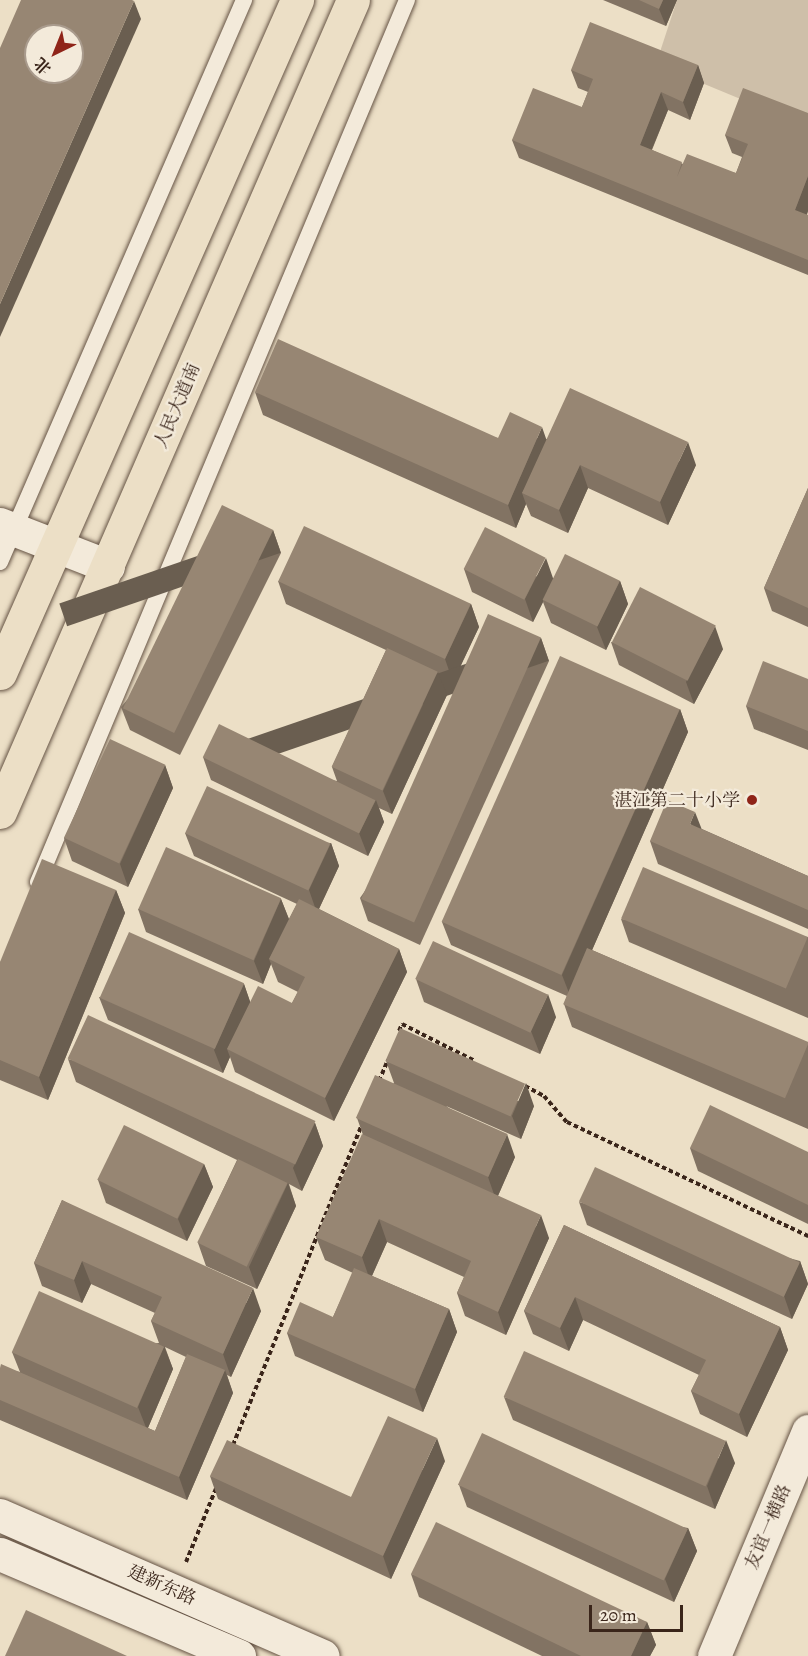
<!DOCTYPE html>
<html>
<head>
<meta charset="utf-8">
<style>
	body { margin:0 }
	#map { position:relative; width:808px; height:1656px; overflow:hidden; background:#ecdfc6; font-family:Alegreya,"Noto Serif SC",serif }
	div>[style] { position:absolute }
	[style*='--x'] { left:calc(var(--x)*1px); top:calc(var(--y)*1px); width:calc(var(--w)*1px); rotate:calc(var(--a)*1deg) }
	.green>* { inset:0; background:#cebfa9 }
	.path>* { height:4px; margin-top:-2px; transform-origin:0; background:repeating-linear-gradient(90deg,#3a251a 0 4.5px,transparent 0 7.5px) }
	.roads { filter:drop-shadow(0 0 2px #665445) drop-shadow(0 0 2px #665445) }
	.lane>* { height:16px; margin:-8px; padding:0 8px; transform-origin:8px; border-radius:8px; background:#f3eada }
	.street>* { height:33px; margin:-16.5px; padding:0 16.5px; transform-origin:16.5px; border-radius:16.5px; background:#f3eada }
	.secondary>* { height:33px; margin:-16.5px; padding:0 16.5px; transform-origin:16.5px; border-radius:16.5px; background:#f3eada }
	.primary>* { height:33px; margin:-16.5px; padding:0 16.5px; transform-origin:16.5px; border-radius:16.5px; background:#ecdfc6 }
	.wall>* { inset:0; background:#827363 }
	.shaded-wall>* { inset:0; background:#6a5e50; transform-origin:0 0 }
	.building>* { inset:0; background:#978673; transform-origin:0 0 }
	.dots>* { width:16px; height:16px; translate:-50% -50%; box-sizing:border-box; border:3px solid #f3eada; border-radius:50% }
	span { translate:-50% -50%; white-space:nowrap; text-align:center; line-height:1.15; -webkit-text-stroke:4.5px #f3eada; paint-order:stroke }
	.street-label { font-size:18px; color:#3a251a }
	.poi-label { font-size:18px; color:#3a251a }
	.right { translate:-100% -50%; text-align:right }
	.north { position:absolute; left:24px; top:24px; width:60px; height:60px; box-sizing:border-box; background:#f3eada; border:2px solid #a99b8d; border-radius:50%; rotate:223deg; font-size:16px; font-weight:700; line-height:24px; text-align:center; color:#3a251a }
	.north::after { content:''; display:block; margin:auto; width:21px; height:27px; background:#8f2418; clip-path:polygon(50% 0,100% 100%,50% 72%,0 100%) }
	.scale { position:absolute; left:589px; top:1605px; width:94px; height:27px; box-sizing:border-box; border:3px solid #3a251a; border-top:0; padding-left:8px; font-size:18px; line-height:21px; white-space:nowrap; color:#3a251a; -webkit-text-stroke:4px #f3eada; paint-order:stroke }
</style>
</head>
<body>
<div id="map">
	<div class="green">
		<div style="clip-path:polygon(677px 0,808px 0,808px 127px,656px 64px)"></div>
	</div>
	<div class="path">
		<div style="--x:399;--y:1031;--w:8;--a:-67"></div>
		<div style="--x:402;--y:1024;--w:82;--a:26.9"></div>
		<div style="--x:379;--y:1081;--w:23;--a:-67"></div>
		<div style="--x:525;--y:1086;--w:21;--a:28"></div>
		<div style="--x:544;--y:1096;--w:35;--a:49"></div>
		<div style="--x:567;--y:1122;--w:267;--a:25.3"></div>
		<div style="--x:233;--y:1445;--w:346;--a:-68.1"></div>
		<div style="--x:186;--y:1562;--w:82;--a:-67.8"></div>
	</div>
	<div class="roads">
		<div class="lane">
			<div style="--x:0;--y:562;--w:613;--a:-66.53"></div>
			<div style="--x:38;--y:882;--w:956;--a:-67.3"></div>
		</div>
		<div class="street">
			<div style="--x:0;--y:524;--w:116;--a:21.3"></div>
			<div style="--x:714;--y:1656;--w:244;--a:-67.3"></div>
		</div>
		<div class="secondary">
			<div style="--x:0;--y:1515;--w:352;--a:23.6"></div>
			<div style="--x:0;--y:1554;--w:260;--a:23.1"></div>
		</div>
		<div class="primary">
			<div style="--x:0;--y:673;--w:736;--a:-66.19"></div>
			<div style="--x:0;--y:812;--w:885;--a:-66.5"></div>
		</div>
	</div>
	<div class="wall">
		<div style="clip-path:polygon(603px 0,677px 0,666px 26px)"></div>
		<div style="clip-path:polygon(698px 65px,704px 83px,690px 120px,668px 110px,652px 150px,683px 164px,736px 173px,742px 157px,732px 153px,725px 135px,808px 113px,808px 211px,807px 215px,808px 215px,808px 275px,519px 158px,512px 140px,582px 107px,588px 92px,578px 88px,571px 70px)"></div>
		<div style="clip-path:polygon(255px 392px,498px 438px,547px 439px,696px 465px,668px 525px,588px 488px,568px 533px,531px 516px,526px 504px,516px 528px,263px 415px)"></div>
		<div style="clip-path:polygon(808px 488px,808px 627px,772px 611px,764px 588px)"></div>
		<div style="clip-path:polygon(273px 530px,281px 553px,180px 755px,130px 730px,121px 707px)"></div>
		<div style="clip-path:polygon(464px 569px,553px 578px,620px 581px,628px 604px,606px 650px,551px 623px,543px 602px,533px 622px,472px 592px)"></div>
		<div style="clip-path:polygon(278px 581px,471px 604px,479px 627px,453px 682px,440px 675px,447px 695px,392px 814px,379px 808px,384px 822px,368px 856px,211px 780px,203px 757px,337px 781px,332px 767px,386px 650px,286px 604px)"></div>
		<div style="clip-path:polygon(541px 638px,549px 661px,420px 945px,368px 921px,360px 898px)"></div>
		<div style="clip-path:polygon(611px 642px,723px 649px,694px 704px,619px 665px)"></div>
		<div style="clip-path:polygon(808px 679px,808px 750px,754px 729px,746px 706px)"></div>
		<div style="clip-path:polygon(680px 709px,688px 732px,592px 950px,808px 1044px,808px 1129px,572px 1027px,564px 1004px,567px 996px,451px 945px,442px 922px)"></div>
		<div style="clip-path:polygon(165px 765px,173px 788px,128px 887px,72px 861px,64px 838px)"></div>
		<div style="clip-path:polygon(702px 829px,808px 876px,808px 929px,658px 864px,650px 841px)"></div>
		<div style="clip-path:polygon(185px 833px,331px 843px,339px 866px,319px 909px,399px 949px,407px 972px,334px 1121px,235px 1072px,230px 1057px,223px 1073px,108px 1020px,99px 997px,244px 984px,250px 1002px,292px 1003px,298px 992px,278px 982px,271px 964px,263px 984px,146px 932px,138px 909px,281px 899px,289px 919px,297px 904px,194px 856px)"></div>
		<div style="clip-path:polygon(116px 890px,125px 913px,48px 1100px,0 1080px,0 962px)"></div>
		<div style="clip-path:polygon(621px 919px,808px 937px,808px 1018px,629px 942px)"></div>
		<div style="clip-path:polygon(416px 979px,556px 1017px,540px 1054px,424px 1002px)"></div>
		<div style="clip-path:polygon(68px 1059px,315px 1123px,323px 1146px,302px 1191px,289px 1184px,296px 1206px,257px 1289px,206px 1266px,198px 1243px,237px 1160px,76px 1082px)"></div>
		<div style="clip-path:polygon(386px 1061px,534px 1106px,521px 1139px,446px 1106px,515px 1157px,498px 1196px,549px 1238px,506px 1335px,465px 1316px,457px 1293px,464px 1277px,387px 1242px,372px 1276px,449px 1309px,457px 1332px,423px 1412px,295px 1356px,287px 1333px,333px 1317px,353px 1273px,325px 1260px,316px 1237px,363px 1135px,357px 1118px,394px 1083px)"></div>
		<div style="clip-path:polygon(690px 1148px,808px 1152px,808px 1224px,698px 1171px)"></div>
		<div style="clip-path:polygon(204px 1164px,213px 1187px,187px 1241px,106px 1203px,98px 1180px)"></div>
		<div style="clip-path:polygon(evenodd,62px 1200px,261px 1311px,231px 1377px,227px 1375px,233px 1393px,187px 1500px,0 1420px,0 1368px,20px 1372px,12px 1352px,159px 1343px,151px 1321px,155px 1313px,91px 1284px,82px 1303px,42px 1286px,34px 1263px,62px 1200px,165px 1347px,186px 1357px,155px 1431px,148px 1428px,173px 1369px,165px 1347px)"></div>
		<div style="clip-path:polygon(579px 1202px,800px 1261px,808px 1284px,792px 1319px,587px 1225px)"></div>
		<div style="clip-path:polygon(564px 1225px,780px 1327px,788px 1350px,747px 1437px,700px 1414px,691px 1391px,699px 1375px,583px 1320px,569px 1351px,533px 1334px,524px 1311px)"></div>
		<div style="clip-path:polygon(504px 1397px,735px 1463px,715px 1509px,513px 1420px)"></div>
		<div style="clip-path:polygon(445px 1461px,391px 1579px,218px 1499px,210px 1476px,351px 1497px)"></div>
		<div style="clip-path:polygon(459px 1485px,688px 1528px,697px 1551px,674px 1602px,467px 1507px)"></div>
		<div style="clip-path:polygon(411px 1574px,647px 1622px,656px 1645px,650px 1656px,542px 1656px,419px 1597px)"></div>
	</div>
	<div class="shaded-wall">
		<div style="clip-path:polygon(663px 0,677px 0,666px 26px,659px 9px)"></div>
		<div style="clip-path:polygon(134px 1px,141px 19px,0 337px,0 304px)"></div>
		<div style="clip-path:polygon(698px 65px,704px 83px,690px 120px,683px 102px)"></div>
		<div style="clip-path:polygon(661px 92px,668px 110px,646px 163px,640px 145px)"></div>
		<div style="clip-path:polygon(808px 176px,808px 211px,801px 228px,795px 210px)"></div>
		<div style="clip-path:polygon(542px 427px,550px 450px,522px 493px,526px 504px,516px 528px,508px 505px)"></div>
		<div style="clip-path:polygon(688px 442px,696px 465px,668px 525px,660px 502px)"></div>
		<div style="clip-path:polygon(580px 465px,588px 488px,568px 533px,559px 510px)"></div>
		<div style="left:273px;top:530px;width:24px;height:226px;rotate:71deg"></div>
		<div style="clip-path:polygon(546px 558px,554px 581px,543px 600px,543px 602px,533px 622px,525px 599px)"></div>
		<div style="clip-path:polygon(620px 581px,628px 604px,606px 650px,597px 627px)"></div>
		<div style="clip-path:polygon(471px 604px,479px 627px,453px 682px,445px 659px)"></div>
		<div style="clip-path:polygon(715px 626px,723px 649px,694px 704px,686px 682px)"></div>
		<div style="left:541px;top:638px;width:24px;height:312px;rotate:71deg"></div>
		<div style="clip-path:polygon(438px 672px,447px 695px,392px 814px,383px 791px)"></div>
		<div style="clip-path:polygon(680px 709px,688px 732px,571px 998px,562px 975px)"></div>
		<div style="clip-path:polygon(165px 765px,173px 788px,128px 887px,120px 864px)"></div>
		<div style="clip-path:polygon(376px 800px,384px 822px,368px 856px,359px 833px)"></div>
		<div style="clip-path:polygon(695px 812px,704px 835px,690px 824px)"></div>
		<div style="clip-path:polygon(331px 843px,339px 866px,317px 913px,309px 890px)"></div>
		<div style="clip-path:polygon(116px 890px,125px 913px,48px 1100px,39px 1077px)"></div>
		<div style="clip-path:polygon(281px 899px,290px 922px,269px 959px,271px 964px,263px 984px,254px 961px)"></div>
		<div style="clip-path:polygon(399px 949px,407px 972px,334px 1121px,325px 1098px)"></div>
		<div style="clip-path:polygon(244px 984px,252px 1007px,227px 1049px,230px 1057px,223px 1073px,214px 1050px)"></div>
		<div style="clip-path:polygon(548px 994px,556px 1017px,540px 1054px,531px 1031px)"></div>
		<div style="clip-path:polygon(526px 1083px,534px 1106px,521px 1139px,512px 1116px)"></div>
		<div style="clip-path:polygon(315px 1123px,323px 1146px,302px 1191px,293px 1168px)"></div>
		<div style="clip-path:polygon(507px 1134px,515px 1157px,496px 1200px,488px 1177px)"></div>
		<div style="clip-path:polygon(204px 1164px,213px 1187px,187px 1241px,178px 1219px)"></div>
		<div style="clip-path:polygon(288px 1183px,296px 1206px,257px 1289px,249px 1267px)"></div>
		<div style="clip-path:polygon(541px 1215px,549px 1238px,506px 1335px,498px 1312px)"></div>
		<div style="clip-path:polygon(379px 1219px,387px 1242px,370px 1280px,362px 1257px)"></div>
		<div style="clip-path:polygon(82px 1261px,91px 1284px,82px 1303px,74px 1280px)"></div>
		<div style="clip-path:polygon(800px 1261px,808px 1284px,792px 1319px,784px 1296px)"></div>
		<div style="clip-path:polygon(253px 1288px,261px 1311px,231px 1377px,223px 1354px)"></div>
		<div style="clip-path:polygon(575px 1297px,583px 1320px,569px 1351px,560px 1328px)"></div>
		<div style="clip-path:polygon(449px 1309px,457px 1332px,423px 1412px,415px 1389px)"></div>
		<div style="clip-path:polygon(780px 1327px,788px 1350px,747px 1437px,739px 1414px)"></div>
		<div style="clip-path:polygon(164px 1346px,173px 1369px,147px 1430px,138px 1407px)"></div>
		<div style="clip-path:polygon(225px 1370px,233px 1393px,187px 1500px,179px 1477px)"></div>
		<div style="clip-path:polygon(437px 1438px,445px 1461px,391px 1579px,383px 1556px)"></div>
		<div style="clip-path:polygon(726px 1440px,735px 1463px,715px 1509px,707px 1486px)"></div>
		<div style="clip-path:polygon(688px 1528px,697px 1551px,674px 1602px,665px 1579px)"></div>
		<div style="clip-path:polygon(647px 1622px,656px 1645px,650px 1656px,631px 1656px)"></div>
	</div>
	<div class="building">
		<div style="clip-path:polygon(evenodd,21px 0,132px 0,134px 1px,0 304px,0 48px,21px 0,36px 36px,72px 36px,72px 72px,36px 72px,36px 36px)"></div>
		<div style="clip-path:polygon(639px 0,663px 0,659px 9px)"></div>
		<div style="clip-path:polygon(590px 22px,698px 65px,683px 102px,661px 92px,640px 145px,682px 162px,677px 177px,687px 154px,736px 173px,748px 144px,725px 135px,743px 88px,808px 113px,808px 176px,795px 210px,808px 215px,808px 260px,512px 140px,533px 88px,582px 107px,593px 79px,571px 70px)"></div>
		<div style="clip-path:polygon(278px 339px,498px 438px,510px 412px,542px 427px,508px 505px,255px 392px)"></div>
		<div style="clip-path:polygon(570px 388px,688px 442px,660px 502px,580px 465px,559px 510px,522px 493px)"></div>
		<div style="clip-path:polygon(808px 488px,808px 608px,764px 588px)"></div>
		<div style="left:222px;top:505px;width:57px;height:226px;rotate:26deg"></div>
		<div style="left:304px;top:526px;width:184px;height:61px;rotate:25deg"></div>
		<div style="left:485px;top:527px;width:68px;height:47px;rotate:27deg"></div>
		<div style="left:565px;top:554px;width:61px;height:51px;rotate:26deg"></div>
		<div style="left:640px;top:587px;width:85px;height:62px;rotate:27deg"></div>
		<div style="left:488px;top:614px;width:58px;height:312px;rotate:24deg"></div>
		<div style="left:387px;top:648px;width:56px;height:131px;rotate:25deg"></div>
		<div style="left:560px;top:656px;width:131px;height:291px;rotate:24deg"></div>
		<div style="clip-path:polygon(763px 661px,808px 679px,808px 731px,746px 706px)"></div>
		<div style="left:219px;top:724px;width:174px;height:37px;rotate:26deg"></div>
		<div style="left:110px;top:739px;width:61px;height:109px;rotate:25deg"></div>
		<div style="left:207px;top:786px;width:136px;height:52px;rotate:25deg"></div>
		<div style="clip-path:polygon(667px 800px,695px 812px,690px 824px,808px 876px,808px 910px,650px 841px)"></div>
		<div style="left:166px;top:847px;width:126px;height:68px;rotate:24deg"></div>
		<div style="clip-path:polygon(42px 859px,116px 890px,39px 1077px,0 1060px,0 962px)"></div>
		<div style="left:643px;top:867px;width:179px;height:56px;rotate:23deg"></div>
		<div style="clip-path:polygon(299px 899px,399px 949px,325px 1098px,227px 1049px,258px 986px,292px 1003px,305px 977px,269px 959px)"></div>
		<div style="left:129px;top:932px;width:126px;height:72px;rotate:24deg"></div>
		<div style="left:433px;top:941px;width:127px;height:42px;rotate:25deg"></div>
		<div style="left:587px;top:948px;width:241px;height:61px;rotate:23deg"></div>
		<div style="left:88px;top:1015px;width:251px;height:48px;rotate:25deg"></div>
		<div style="left:400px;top:1028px;width:137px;height:36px;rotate:24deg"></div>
		<div style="left:375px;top:1075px;width:145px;height:47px;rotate:24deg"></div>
		<div style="clip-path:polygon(710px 1105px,808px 1152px,808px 1205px,690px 1148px)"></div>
		<div style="left:124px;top:1125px;width:89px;height:61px;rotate:26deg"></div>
		<div style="clip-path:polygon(362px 1134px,541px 1215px,498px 1312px,457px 1293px,471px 1261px,379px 1219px,362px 1257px,316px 1237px)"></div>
		<div style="left:238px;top:1159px;width:55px;height:93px;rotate:26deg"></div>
		<div style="left:595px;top:1167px;width:226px;height:38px;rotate:25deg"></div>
		<div style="clip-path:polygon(62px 1200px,253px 1288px,223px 1354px,151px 1321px,162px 1297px,82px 1261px,74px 1280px,34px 1263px)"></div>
		<div style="clip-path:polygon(564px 1225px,780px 1327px,739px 1414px,691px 1391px,706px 1360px,575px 1297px,560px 1328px,524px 1311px)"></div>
		<div style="clip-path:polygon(354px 1268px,449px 1309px,415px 1389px,287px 1333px,300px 1302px,333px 1317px)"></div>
		<div style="left:39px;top:1291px;width:137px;height:67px;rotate:24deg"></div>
		<div style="left:524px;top:1351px;width:221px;height:50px;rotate:24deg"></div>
		<div style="clip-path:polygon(187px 1354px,225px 1370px,179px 1477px,0 1400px,0 1368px,1px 1364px,155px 1431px)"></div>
		<div style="clip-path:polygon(388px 1416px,437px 1438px,383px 1556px,210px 1476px,227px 1440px,351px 1497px)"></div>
		<div style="left:482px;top:1433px;width:227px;height:57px;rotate:25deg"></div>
		<div style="clip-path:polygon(436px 1522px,647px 1622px,631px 1656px,581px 1656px,411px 1574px)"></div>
		<div style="clip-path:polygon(26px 1610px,127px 1656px,5px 1656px)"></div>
	</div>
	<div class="dots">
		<div style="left:752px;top:800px;background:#8f2418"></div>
	</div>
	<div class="street-label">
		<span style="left:177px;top:406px;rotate:-67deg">人民大道南</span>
		<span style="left:768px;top:1527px;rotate:-67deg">友谊一横路</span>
		<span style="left:162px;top:1585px;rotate:24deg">建新东路</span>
	</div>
	<div class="poi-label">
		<span class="right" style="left:740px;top:800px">湛江第二十小学</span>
	</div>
	<div class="north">北</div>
	<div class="scale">20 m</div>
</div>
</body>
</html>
